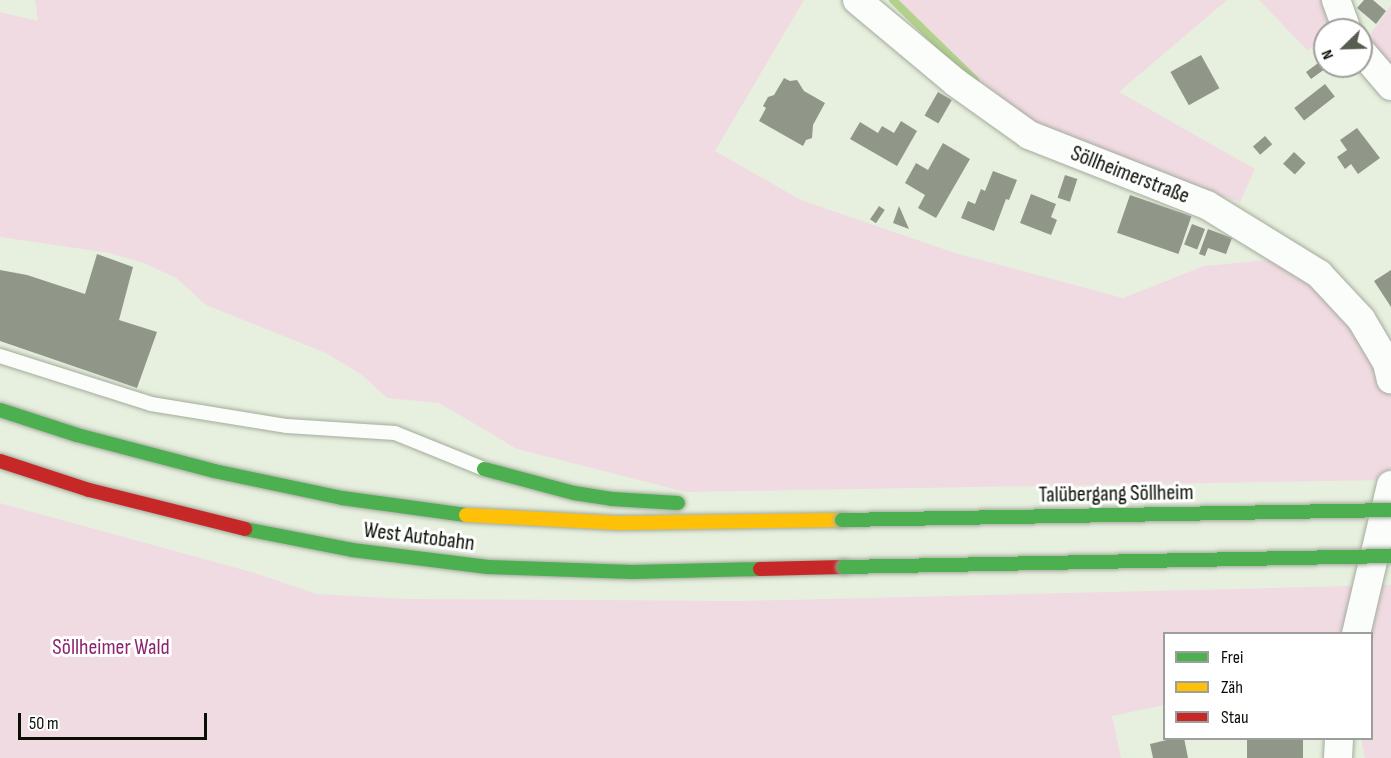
<!DOCTYPE html>
<html>
<head>
<meta charset="utf-8">
<style>
	body { margin:0 }
	#map { position:relative; width:1391px; height:758px; overflow:hidden; background:#e7f0de; font-family:"Sofia Sans Condensed",sans-serif }
	div>[style] { position:absolute }
	[style*='--x'] { left:calc(var(--x)*1px); top:calc(var(--y)*1px); width:calc(var(--w)*1px); rotate:calc(var(--a)*1deg) }
	.green>* { inset:0; background:#f1dbe2 }
	.stream>* { height:8px; margin:-4px; padding:0 4px; transform-origin:4px; border-radius:4px; background:#b2d28c }
	.building>* { inset:0; background:#909789; transform-origin:0 0 }
	.roads { filter:drop-shadow(0 0 2px #a4ab9d) drop-shadow(0 0 2px #a4ab9d) }
	.lane>* { height:14px; margin:-7px; padding:0 7px; transform-origin:7px; border-radius:7px; background:#fbfdfa }
	.street>* { height:28px; margin:-14px; padding:0 14px; transform-origin:14px; border-radius:14px; background:#fbfdfa }
	.fast>* { height:14px; margin:-7px; padding:0 7px; transform-origin:7px; border-radius:7px; background:#4caf50 }
	.slow>* { height:14px; margin:-7px; padding:0 7px; transform-origin:7px; border-radius:7px; background:#ffc107 }
	.jam>* { height:14px; margin:-7px; padding:0 7px; transform-origin:7px; border-radius:7px; background:#c62828 }
	.bridges { filter:drop-shadow(0 0 2px #a4ab9d) drop-shadow(0 0 2px #a4ab9d) }
	.fast-bridge>* { height:14px; margin:-7px; padding:0 7px; transform-origin:7px; border-radius:7px; background:#4caf50 }
	span { translate:-50% -50%; white-space:nowrap; text-align:center; line-height:1.15; -webkit-text-stroke:6px #fff; paint-order:stroke }
	.street-label { font-size:22px; color:#090f04 }
	.park-label { font-size:22px; color:#8c256d }
	.legend { position:absolute; left:1163px; top:632px; width:210px; height:108px; box-sizing:border-box; background:#fff; border:2px solid #9d9f9b; margin:0; padding:8px 10px; list-style:none; font-size:18px; color:#090f04 }
	.legend li { display:flex; align-items:center; gap:12px; height:30px }
	.legend b { width:30px; border:2px solid #9d9f9b }
	.north { position:absolute; left:1313px; top:18px; width:60px; height:60px; box-sizing:border-box; background:#fff; border:2px solid #9d9f9b; border-radius:50%; rotate:247deg; font-size:16px; font-weight:700; line-height:24px; text-align:center; color:#090f04 }
	.north::after { content:''; display:block; margin:auto; width:21px; height:27px; background:#575e50; clip-path:polygon(50% 0,100% 100%,50% 72%,0 100%) }
	.scale { position:absolute; left:18px; top:713px; width:189px; height:27px; box-sizing:border-box; border:3px solid #090f04; border-top:0; padding-left:8px; font-size:18px; line-height:21px; white-space:nowrap; color:#090f04; -webkit-text-stroke:4px #fff; paint-order:stroke }
</style>
</head>
<body>
<div id="map">
	<div class="green">
		<div style="clip-path:polygon(35px 0,804px 0,715px 151px,801px 200px,955px 253px,1123px 298px,1204px 266px,1278px 259px,1328px 302px,1366px 347px,1391px 369px,1391px 480px,686px 492px,517px 449px,439px 403px,387px 398px,362px 375px,326px 353px,206px 305px,176px 278px,144px 263px,109px 253px,0 237px,0 12px,38px 21px)"></div>
		<div style="clip-path:polygon(888px 0,1227px 0,1119px 92px,1255px 169px,1240px 202px,1057px 138px,1013px 112px)"></div>
		<div style="clip-path:polygon(1259px 0,1329px 0,1334px 30px,1325px 30px,1325px 38px,1308px 51px)"></div>
		<div style="clip-path:polygon(1391px 5px,1391px 69px,1367px 39px)"></div>
		<div style="clip-path:polygon(0 503px,255px 573px,317px 594px,407px 599px,738px 601px,1391px 585px,1391px 758px,1365px 758px,1361px 739px,1372px 738px,1372px 634px,1164px 634px,1164px 705px,1112px 716px,1121px 758px,0 758px)"></div>
	</div>
	<div class="stream">
		<div style="--x:893;--y:0;--w:115;--a:44.3"></div>
	</div>
	<div class="building">
		<div style="clip-path:polygon(1364px 0,1373px 0,1386px 11px,1376px 24px,1357px 8px)"></div>
		<div style="left:1201px;top:55px;width:38px;height:35px;rotate:61deg"></div>
		<div style="clip-path:polygon(1325px 58px,1325px 66px,1329px 66px,1311px 79px,1306px 72px)"></div>
		<div style="clip-path:polygon(784px 78px,790px 81px,797px 80px,804px 91px,825px 103px,813px 125px,812px 138px,806px 140px,803px 146px,759px 121px,766px 108px,763px 106px,768px 97px,774px 95px)"></div>
		<div style="left:1325px;top:84px;width:16px;height:39px;rotate:52deg"></div>
		<div style="left:938px;top:92px;width:16px;height:27px;rotate:30deg"></div>
		<div style="clip-path:polygon(901px 121px,917px 131px,897px 166px,850px 139px,860px 122px,878px 133px,882px 126px,894px 133px)"></div>
		<div style="clip-path:polygon(1357px 128px,1380px 158px,1358px 174px,1351px 164px,1345px 169px,1337px 157px,1347px 150px,1340px 140px)"></div>
		<div style="left:1265px;top:136px;width:11px;height:16px;rotate:49deg"></div>
		<div style="clip-path:polygon(943px 143px,970px 159px,936px 218px,918px 208px,925px 195px,905px 183px,916px 163px,928px 170px)"></div>
		<div style="left:1294px;top:152px;width:16px;height:16px;rotate:43deg"></div>
		<div style="clip-path:polygon(993px 171px,1017px 180px,1009px 200px,1006px 199px,994px 231px,961px 218px,968px 201px,975px 204px,981px 189px,985px 191px)"></div>
		<div style="left:1065px;top:175px;width:13px;height:24px;rotate:18deg"></div>
		<div style="clip-path:polygon(1031px 194px,1056px 204px,1051px 217px,1057px 220px,1051px 235px,1020px 223px)"></div>
		<div style="left:1130px;top:195px;width:65px;height:40px;rotate:19deg"></div>
		<div style="left:879px;top:206px;width:7px;height:16px;rotate:34deg"></div>
		<div style="clip-path:polygon(899px 206px,909px 229px,893px 223px)"></div>
		<div style="left:1192px;top:224px;width:14px;height:22px;rotate:21deg"></div>
		<div style="clip-path:polygon(1208px 229px,1232px 238px,1226px 254px,1208px 248px,1205px 256px,1199px 254px)"></div>
		<div style="clip-path:polygon(97px 254px,133px 267px,119px 320px,157px 332px,137px 388px,0 341px,0 270px,27px 275px,85px 294px)"></div>
		<div style="clip-path:polygon(1391px 270px,1391px 307px,1374px 281px)"></div>
		<div style="clip-path:polygon(1175px 738px,1184px 738px,1188px 758px,1153px 758px,1150px 744px)"></div>
		<div style="left:1247px;top:738px;width:56px;height:20px"></div>
	</div>
	<div class="roads">
		<div class="lane">
			<div style="--x:0;--y:356;--w:158;--a:17.6"></div>
			<div style="--x:151;--y:404;--w:138;--a:9.2"></div>
			<div style="--x:287;--y:426;--w:108;--a:3.7"></div>
			<div style="--x:395;--y:433;--w:96;--a:22"></div>
		</div>
		<div class="street">
			<div style="--x:857;--y:0;--w:128;--a:39.9"></div>
			<div style="--x:955;--y:82;--w:91;--a:35.6"></div>
			<div style="--x:1029;--y:135;--w:191;--a:21.5"></div>
			<div style="--x:1207;--y:205;--w:132;--a:31.6"></div>
			<div style="--x:1319;--y:274;--w:62;--a:47"></div>
			<div style="--x:1361;--y:319;--w:51;--a:59.4"></div>
			<div style="--x:1387;--y:363;--w:17;--a:77"></div>
			<div style="--x:1336;--y:0;--w:32;--a:70"></div>
			<div style="--x:1361;--y:51;--w:46;--a:49.4"></div>
			<div style="--x:1356;--y:634;--w:153;--a:-76.8"></div>
			<div style="--x:1338;--y:758;--w:20;--a:-87"></div>
		</div>
		<div class="fast">
			<div style="--x:0;--y:410;--w:81;--a:18"></div>
			<div style="--x:77;--y:435;--w:142;--a:14.7"></div>
			<div style="--x:214;--y:471;--w:131;--a:11.9"></div>
			<div style="--x:342;--y:498;--w:125;--a:7.8"></div>
			<div style="--x:484;--y:469;--w:93;--a:14.9"></div>
			<div style="--x:574;--y:493;--w:38;--a:9"></div>
			<div style="--x:612;--y:499;--w:66;--a:3.5"></div>
			<div style="--x:245;--y:529;--w:109;--a:11.1"></div>
			<div style="--x:352;--y:550;--w:137;--a:7.1"></div>
			<div style="--x:488;--y:567;--w:144;--a:2"></div>
			<div style="--x:632;--y:572;--w:128;--a:-1.3"></div>
		</div>
		<div class="slow">
			<div style="--x:466;--y:515;--w:153;--a:3"></div>
			<div style="--x:619;--y:523;--w:223;--a:-0.8"></div>
		</div>
		<div class="jam">
			<div style="--x:0;--y:461;--w:94;--a:18"></div>
			<div style="--x:89;--y:490;--w:161;--a:14"></div>
			<div style="--x:760;--y:569;--w:84;--a:-1.4"></div>
		</div>
	</div>
	<div class="bridges">
		<div class="fast-bridge">
			<div style="--x:842;--y:520;--w:549;--a:-1.04"></div>
			<div style="--x:844;--y:567;--w:547;--a:-1.15"></div>
		</div>
	</div>
	<div class="street-label">
		<span style="left:1130px;top:175px;rotate:21deg">Söllheimerstraße</span>
		<span style="left:1116px;top:494px;rotate:-1deg">Talübergang Söllheim</span>
		<span style="left:419px;top:537px;rotate:7deg">West Autobahn</span>
	</div>
	<div class="park-label">
		<span style="left:111px;top:648px">Söllheimer Wald</span>
	</div>
	<ul class="legend">
	<li><b style="height:8px;background:#4caf50"></b>Frei</li>
	<li><b style="height:8px;background:#ffc107"></b>Zäh</li>
	<li><b style="height:8px;background:#c62828"></b>Stau</li>
	</ul>
	<div class="north">N</div>
	<div class="scale">50 m</div>
</div>
</body>
</html>
